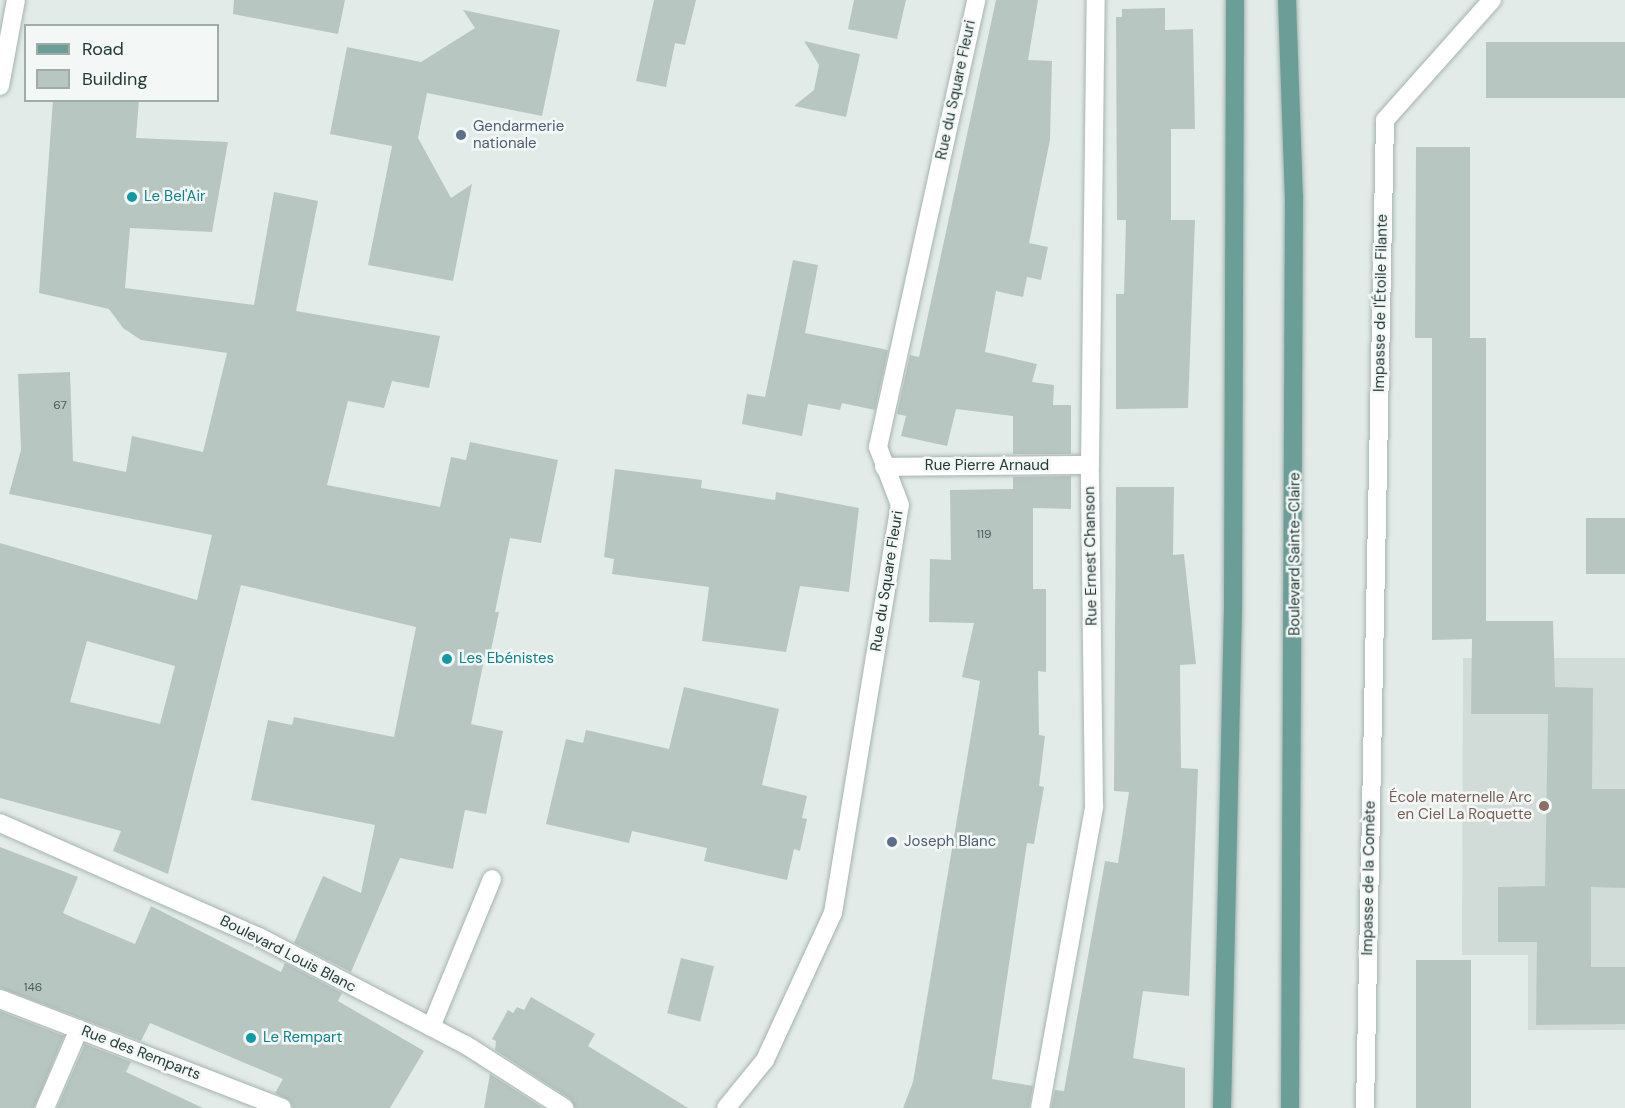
<!DOCTYPE html>
<html>
<head>
<meta charset="utf-8">
<style>
	body { margin:0 }
	#map { position:relative; width:1625px; height:1108px; overflow:hidden; background:#e2ebe8; font-family:"DM Sans",sans-serif }
	div>[style] { position:absolute }
	[style*='--x'] { left:calc(var(--x)*1px); top:calc(var(--y)*1px); width:calc(var(--w)*1px); rotate:calc(var(--a)*1deg) }
	.built>* { inset:0; background:#d1dbd7 }
	.building>* { inset:0; background:#b8c6c2; transform-origin:0 0 }
	.roads { filter:drop-shadow(0 0 2px #a5b3af) drop-shadow(0 0 2px #a5b3af) }
	.street>* { height:18px; margin:-9px; padding:0 9px; transform-origin:9px; border-radius:9px; background:#fff }
	.secondary>* { height:18px; margin:-9px; padding:0 9px; transform-origin:9px; border-radius:9px; background:#fff }
	.primary>* { height:18px; margin:-9px; padding:0 9px; transform-origin:9px; border-radius:9px; background:#6a9e96 }
	.dots>* { width:16px; height:16px; translate:-50% -50%; box-sizing:border-box; border:3px solid #f3f8f6; border-radius:50% }
	span { translate:-50% -50%; white-space:nowrap; text-align:center; line-height:1.15; -webkit-text-stroke:5px #f3f8f6; paint-order:stroke }
	.number-label { font-size:12px; color:#485e5a }
	.number-label span { -webkit-text-stroke-width:0 }
	.street-label { font-size:15px; color:#233b37 }
	.service-label { font-size:15px; color:#4e5e75 }
	.left { translate:0 -50%; text-align:left }
	.culture-label { font-size:15px; color:#0d838f }
	.education-label { font-size:15px; color:#785e54 }
	.right { translate:-100% -50%; text-align:right }
	.legend { position:absolute; left:24px; top:24px; width:195px; height:78px; box-sizing:border-box; background:#f3f8f6; border:2px solid #a0acaa; margin:0; padding:8px 10px; list-style:none; font-size:18px; color:#233b37 }
	.legend li { display:flex; align-items:center; gap:12px; height:30px }
	.legend b { width:30px; border:2px solid #a0acaa }
</style>
</head>
<body>
<div id="map">
	<div class="built">
		<div style="clip-path:polygon(1463px 658px,1625px 658px,1625px 1030px,1528px 1030px,1528px 955px,1462px 955px)"></div>
	</div>
	<div class="building">
		<div style="clip-path:polygon(234px 0,345px 0,338px 34px,233px 14px)"></div>
		<div style="clip-path:polygon(654px 0,696px 0,685px 45px,675px 43px,666px 87px,636px 81px)"></div>
		<div style="clip-path:polygon(854px 0,906px 0,897px 39px,848px 29px)"></div>
		<div style="clip-path:polygon(996px 0,1038px 0,1028px 60px,1052px 61px,1050px 140px,1029px 243px,1048px 247px,1041px 280px,1027px 277px,1023px 297px,996px 291px,985px 352px,1037px 364px,1032px 382px,1054px 385px,1053px 405px,1071px 405px,1071px 454px,1013px 454px,1013px 416px,956px 409px,947px 446px,901px 436px,906px 416px,897px 414px,910px 355px,919px 357px)"></div>
		<div style="clip-path:polygon(1165px 8px,1165px 30px,1193px 29px,1195px 129px,1171px 129px,1171px 220px,1195px 220px,1188px 408px,1116px 409px,1116px 294px,1124px 294px,1126px 220px,1117px 220px,1116px 17px,1122px 17px,1122px 9px)"></div>
		<div style="clip-path:polygon(463px 10px,560px 30px,542px 116px,427px 93px,418px 138px,451px 198px,472px 184px,453px 281px,368px 265px,392px 146px,330px 134px,347px 47px,421px 62px,475px 28px)"></div>
		<div style="clip-path:polygon(804px 41px,860px 54px,846px 117px,794px 106px,814px 90px,819px 65px)"></div>
		<div style="left:1486px;top:42px;width:139px;height:56px"></div>
		<div style="clip-path:polygon(evenodd,53px 100px,139px 100px,136px 138px,228px 142px,212px 232px,130px 228px,125px 288px,254px 305px,274px 192px,318px 201px,296px 311px,440px 336px,429px 388px,392px 381px,384px 408px,348px 401px,327px 485px,440px 507px,451px 457px,466px 460px,470px 442px,558px 460px,541px 543px,510px 538px,495px 612px,499px 612px,491px 650px,486px 650px,471px 724px,503px 731px,486px 814px,465px 810px,453px 869px,400px 858px,351px 972px,294px 943px,323px 876px,361px 893px,375px 825px,251px 800px,268px 720px,292px 725px,294px 717px,394px 737px,416px 627px,241px 585px,168px 874px,113px 851px,121px 831px,0 798px,0 543px,197px 600px,212px 535px,9px 494px,21px 450px,18px 374px,70px 372px,73px 461px,126px 472px,132px 436px,203px 452px,227px 353px,141px 340px,123px 328px,109px 309px,39px 293px,53px 100px,87px 641px,175px 666px,160px 724px,70px 702px,87px 641px)"></div>
		<div style="clip-path:polygon(1416px 147px,1470px 147px,1470px 338px,1486px 338px,1486px 621px,1553px 621px,1555px 687px,1593px 688px,1592px 789px,1625px 789px,1625px 888px,1591px 887px,1591px 967px,1625px 967px,1625px 1024px,1536px 1025px,1537px 942px,1498px 942px,1498px 887px,1545px 886px,1548px 714px,1471px 714px,1472px 639px,1432px 640px,1432px 338px,1415px 338px)"></div>
		<div style="clip-path:polygon(793px 260px,818px 265px,805px 333px,888px 350px,875px 410px,842px 403px,840px 410px,808px 404px,802px 436px,742px 424px,747px 394px,765px 397px)"></div>
		<div style="clip-path:polygon(615px 469px,702px 480px,701px 488px,775px 500px,776px 492px,859px 508px,849px 592px,800px 586px,786px 652px,702px 641px,709px 587px,612px 574px,614px 559px,604px 557px)"></div>
		<div style="clip-path:polygon(1071px 476px,1071px 509px,1033px 508px,1033px 589px,1046px 589px,1046px 672px,1038px 671px,1039px 735px,1045px 736px,1039px 786px,1044px 787px,1034px 844px,1027px 843px,992px 1079px,1033px 1086px,1029px 1108px,903px 1108px,913px 1082px,980px 681px,962px 677px,974px 623px,929px 622px,930px 559px,951px 560px,950px 490px,1013px 489px,1013px 477px)"></div>
		<div style="clip-path:polygon(1116px 487px,1174px 487px,1173px 555px,1184px 554px,1196px 664px,1180px 665px,1181px 768px,1198px 769px,1189px 996px,1143px 991px,1133px 1058px,1185px 1068px,1185px 1108px,1051px 1108px,1055px 1090px,1064px 1091px,1105px 861px,1118px 863px,1129px 792px,1114px 791px)"></div>
		<div style="left:1586px;top:518px;width:39px;height:56px"></div>
		<div style="clip-path:polygon(684px 687px,779px 709px,762px 785px,807px 796px,802px 818px,807px 819px,800px 851px,794px 849px,787px 880px,704px 861px,707px 848px,632px 831px,629px 843px,546px 824px,566px 739px,583px 743px,586px 730px,669px 749px)"></div>
		<div style="clip-path:polygon(0 847px,78px 877px,63px 913px,76px 919px,135px 944px,151px 906px,281px 972px,285px 963px,342px 993px,338px 1001px,424px 1051px,390px 1108px,293px 1108px,290px 1101px,275px 1093px,283px 1079px,150px 1023px,141px 1041px,0 988px)"></div>
		<div style="left:681px;top:958px;width:34px;height:57px;rotate:14deg"></div>
		<div style="left:1471px;top:960px;width:148px;height:55px;rotate:90deg"></div>
		<div style="clip-path:polygon(531px 997px,595px 1034px,588px 1046px,688px 1108px,575px 1108px,570px 1099px,495px 1050px,496px 1041px,492px 1039px,508px 1010px,513px 1013px,517px 1007px,524px 1010px)"></div>
		<div style="clip-path:polygon(0 1011px,64px 1036px,34px 1108px,0 1108px)"></div>
		<div style="clip-path:polygon(85px 1044px,131px 1062px,126px 1072px,203px 1108px,57px 1108px)"></div>
		<div style="clip-path:polygon(490px 1074px,543px 1108px,484px 1108px)"></div>
	</div>
	<div class="roads">
		<div class="street">
			<div style="--x:0;--y:86;--w:87;--a:-79.5"></div>
			<div style="--x:884;--y:467;--w:206;--a:-0.6"></div>
			<div style="--x:0;--y:999;--w:302;--a:21.1"></div>
			<div style="--x:431;--y:1027;--w:160;--a:-67.6"></div>
			<div style="--x:45;--y:1108;--w:86;--a:-66.7"></div>
			<div style="--x:726;--y:1108;--w:62;--a:-50.9"></div>
			<div style="--x:765;--y:1060;--w:162;--a:-65.2"></div>
			<div style="--x:833;--y:913;--w:413;--a:-80.7"></div>
			<div style="--x:900;--y:505;--w:62;--a:-110.8"></div>
			<div style="--x:878;--y:447;--w:458;--a:-77.6"></div>
			<div style="--x:1040;--y:1108;--w:306;--a:-79.8"></div>
			<div style="--x:1094;--y:807;--w:342;--a:-90.7"></div>
			<div style="--x:1090;--y:465;--w:465;--a:-89.3"></div>
			<div style="--x:1365;--y:1108;--w:988;--a:-88.84"></div>
			<div style="--x:1385;--y:120;--w:161;--a:-48.3"></div>
		</div>
		<div class="secondary">
			<div style="--x:0;--y:823;--w:283;--a:23.8"></div>
			<div style="--x:259;--y:937;--w:233;--a:27.6"></div>
			<div style="--x:466;--y:1045;--w:117;--a:32.7"></div>
		</div>
		<div class="primary">
			<div style="--x:1287;--y:0;--w:197;--a:88"></div>
			<div style="--x:1294;--y:197;--w:911;--a:90.25"></div>
			<div style="--x:1222;--y:1108;--w:501;--a:-88.74"></div>
			<div style="--x:1233;--y:607;--w:607;--a:-89.81"></div>
		</div>
	</div>
	<div class="dots">
		<div style="left:461px;top:135px;background:#5c6f8a"></div>
		<div style="left:132px;top:197px;background:#0f9aa8"></div>
		<div style="left:447px;top:659px;background:#0f9aa8"></div>
		<div style="left:1544px;top:806px;background:#8d6e63"></div>
		<div style="left:892px;top:842px;background:#5c6f8a"></div>
		<div style="left:251px;top:1038px;background:#0f9aa8"></div>
	</div>
	<div class="number-label">
		<span style="left:60px;top:406px">67</span>
		<span style="left:984px;top:535px">119</span>
		<span style="left:33px;top:988px">146</span>
	</div>
	<div class="street-label">
		<span style="left:956px;top:90px;rotate:-78deg">Rue du Square Fleuri</span>
		<span style="left:1381px;top:303px;rotate:-89deg">Impasse de l'Étoile Filante</span>
		<span style="left:987px;top:466px">Rue Pierre Arnaud</span>
		<span style="left:1295px;top:554px;rotate:-90deg">Boulevard Sainte-Claire</span>
		<span style="left:1091px;top:556px;rotate:-91deg">Rue Ernest Chanson</span>
		<span style="left:887px;top:581px;rotate:-81deg">Rue du Square Fleuri</span>
		<span style="left:1369px;top:878px;rotate:-89deg">Impasse de la Comète</span>
		<span style="left:288px;top:954px;rotate:27deg">Boulevard Louis Blanc</span>
		<span style="left:141px;top:1053px;rotate:21deg">Rue des Remparts</span>
	</div>
	<div class="service-label">
		<span class="left" style="left:473px;top:135px">Gendarmerie<br>nationale</span>
		<span class="left" style="left:904px;top:842px">Joseph Blanc</span>
	</div>
	<div class="culture-label">
		<span class="left" style="left:144px;top:197px">Le Bel'Air</span>
		<span class="left" style="left:459px;top:659px">Les Ebénistes</span>
		<span class="left" style="left:263px;top:1038px">Le Rempart</span>
	</div>
	<div class="education-label">
		<span class="right" style="left:1532px;top:806px">École maternelle Arc<br>en Ciel La Roquette</span>
	</div>
	<ul class="legend">
	<li><b style="height:8px;background:#6a9e96"></b>Road</li>
	<li><b style="height:16px;background:#b8c6c2"></b>Building</li>
	</ul>
</div>
</body>
</html>
